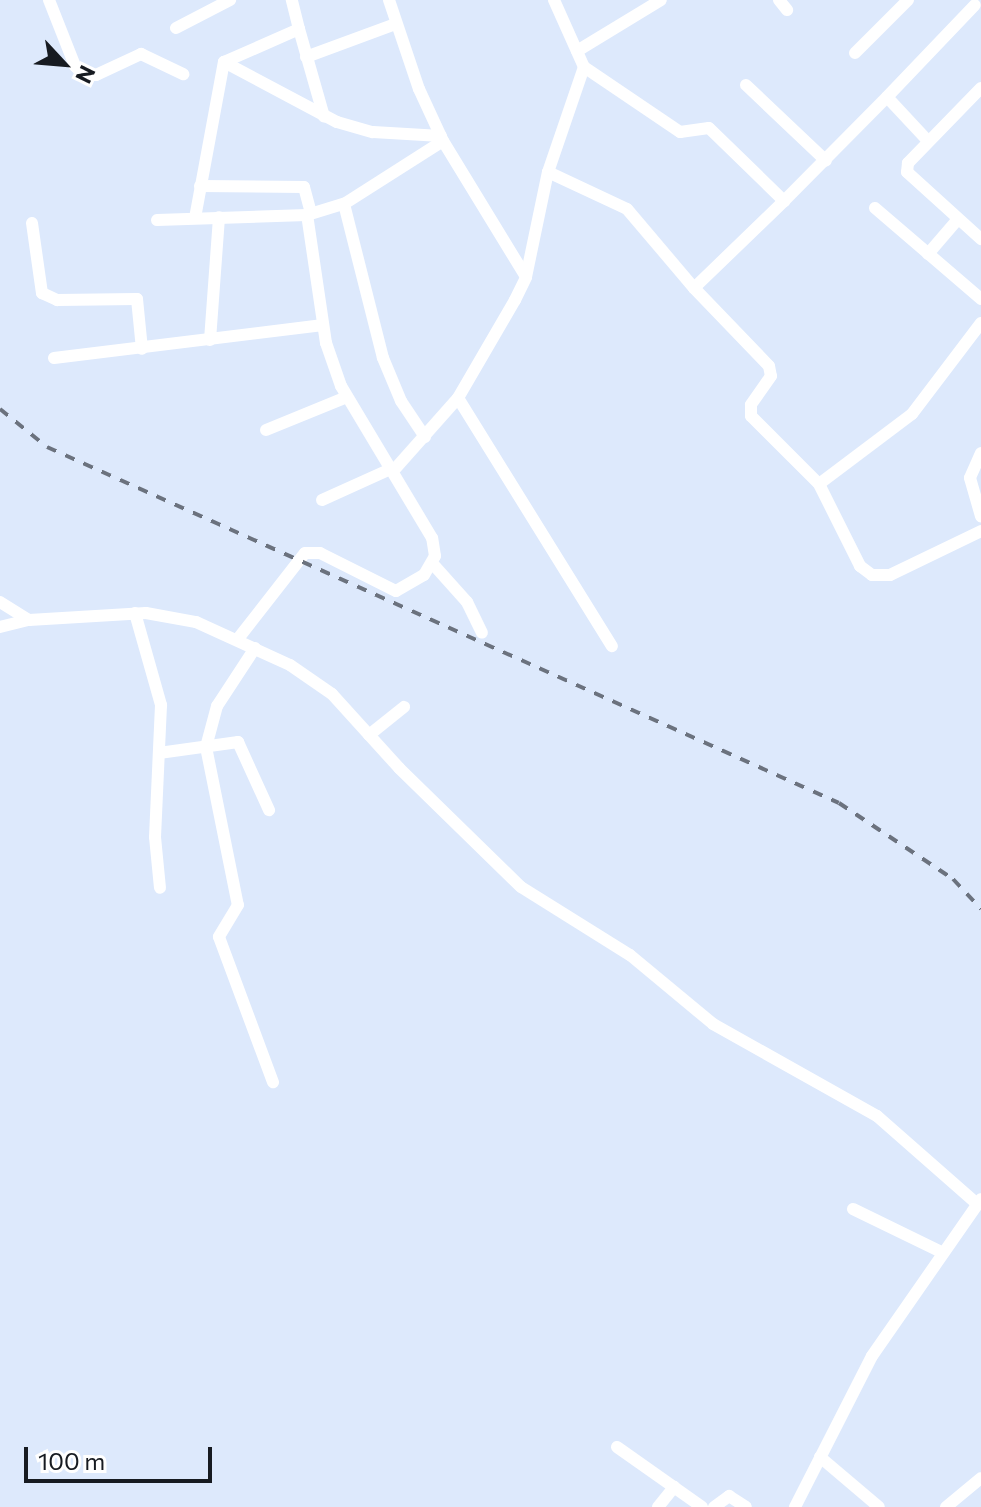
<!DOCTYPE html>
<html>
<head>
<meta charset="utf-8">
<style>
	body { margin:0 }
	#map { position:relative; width:981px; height:1507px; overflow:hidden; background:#dde9fc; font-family:Commissioner,sans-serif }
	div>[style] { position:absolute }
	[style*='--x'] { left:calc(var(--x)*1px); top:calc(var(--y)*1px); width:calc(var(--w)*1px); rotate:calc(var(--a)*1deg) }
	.street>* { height:12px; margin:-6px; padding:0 6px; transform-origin:6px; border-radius:6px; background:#fff }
	.rail>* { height:4px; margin-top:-2px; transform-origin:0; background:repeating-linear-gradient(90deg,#6b727e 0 10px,transparent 0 20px) }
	span { translate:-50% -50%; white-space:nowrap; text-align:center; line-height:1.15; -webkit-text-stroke:7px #fff; paint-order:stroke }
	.north { position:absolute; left:24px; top:24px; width:80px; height:80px; -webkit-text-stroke:6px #fff; paint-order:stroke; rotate:116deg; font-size:22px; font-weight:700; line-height:32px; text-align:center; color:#171b21 }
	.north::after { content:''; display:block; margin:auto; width:28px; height:36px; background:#171b21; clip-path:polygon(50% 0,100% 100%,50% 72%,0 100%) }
	.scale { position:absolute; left:24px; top:1447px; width:188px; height:36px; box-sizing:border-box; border:4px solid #171b21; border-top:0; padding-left:10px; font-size:24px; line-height:28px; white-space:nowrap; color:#171b21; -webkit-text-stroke:6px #fff; paint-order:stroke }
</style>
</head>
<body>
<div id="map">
	<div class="street">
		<div style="--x:49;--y:0;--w:71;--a:68.5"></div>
		<div style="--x:75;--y:66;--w:13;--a:45"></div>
		<div style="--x:84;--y:75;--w:12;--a:0"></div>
		<div style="--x:96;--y:75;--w:50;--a:-25"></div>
		<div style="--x:141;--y:54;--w:47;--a:25.5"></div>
		<div style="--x:389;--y:0;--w:94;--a:71.4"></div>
		<div style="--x:419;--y:89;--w:57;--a:65.2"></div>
		<div style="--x:443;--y:141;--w:159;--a:58.6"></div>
		<div style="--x:554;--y:0;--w:73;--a:65.9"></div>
		<div style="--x:584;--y:67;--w:116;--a:34.1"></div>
		<div style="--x:680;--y:132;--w:29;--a:-8"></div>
		<div style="--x:709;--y:128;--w:105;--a:44.2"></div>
		<div style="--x:784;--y:201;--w:146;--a:-45.3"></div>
		<div style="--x:779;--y:0;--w:13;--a:51"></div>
		<div style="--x:176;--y:28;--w:61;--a:-27.4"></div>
		<div style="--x:299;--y:29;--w:91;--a:74.1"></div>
		<div style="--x:577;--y:51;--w:98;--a:-31.3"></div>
		<div style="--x:855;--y:53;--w:75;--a:-45"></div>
		<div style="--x:306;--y:57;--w:95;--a:-20.3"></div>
		<div style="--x:224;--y:62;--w:128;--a:28"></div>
		<div style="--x:337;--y:122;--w:37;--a:16"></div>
		<div style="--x:373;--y:132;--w:68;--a:3.4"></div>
		<div style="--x:584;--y:67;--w:111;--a:108.9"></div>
		<div style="--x:548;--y:172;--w:87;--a:25.1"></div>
		<div style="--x:627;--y:209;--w:104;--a:49.7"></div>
		<div style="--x:694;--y:288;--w:125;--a:-44"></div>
		<div style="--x:746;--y:85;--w:110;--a:43.5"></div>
		<div style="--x:981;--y:88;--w:105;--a:134.2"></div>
		<div style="--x:908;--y:163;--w:9;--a:96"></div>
		<div style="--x:907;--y:172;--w:100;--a:42.2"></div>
		<div style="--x:928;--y:141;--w:60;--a:-133"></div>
		<div style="--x:887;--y:97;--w:127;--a:-46.3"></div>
		<div style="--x:200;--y:186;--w:104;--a:0.6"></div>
		<div style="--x:304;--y:187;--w:27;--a:75"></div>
		<div style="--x:875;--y:208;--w:140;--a:40.6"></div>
		<div style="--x:195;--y:218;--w:159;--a:-79.5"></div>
		<div style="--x:224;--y:62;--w:82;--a:-23.7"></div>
		<div style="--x:299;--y:29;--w:30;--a:-104"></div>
		<div style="--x:157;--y:220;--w:150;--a:-1.9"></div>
		<div style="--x:307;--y:215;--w:39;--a:-17"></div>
		<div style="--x:32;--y:223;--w:71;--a:81.9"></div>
		<div style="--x:42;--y:293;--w:17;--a:25"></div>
		<div style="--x:57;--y:300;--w:80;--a:-0.7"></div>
		<div style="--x:137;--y:299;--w:50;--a:84.3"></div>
		<div style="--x:928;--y:254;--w:46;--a:-49.4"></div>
		<div style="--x:694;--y:288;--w:108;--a:46.1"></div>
		<div style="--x:769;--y:366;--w:10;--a:79"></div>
		<div style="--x:771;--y:376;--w:35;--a:125"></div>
		<div style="--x:751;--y:405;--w:11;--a:90"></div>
		<div style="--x:751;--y:416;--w:96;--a:45"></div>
		<div style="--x:981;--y:323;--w:114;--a:127.2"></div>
		<div style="--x:912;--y:414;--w:116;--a:143"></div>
		<div style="--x:819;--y:484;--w:92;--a:63.4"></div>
		<div style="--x:860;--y:566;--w:15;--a:37"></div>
		<div style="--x:872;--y:575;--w:18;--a:0"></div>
		<div style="--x:890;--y:575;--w:101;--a:-25.8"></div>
		<div style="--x:210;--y:340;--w:123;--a:-85.8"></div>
		<div style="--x:54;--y:358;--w:271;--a:-7"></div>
		<div style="--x:458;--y:398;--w:292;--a:58.2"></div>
		<div style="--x:266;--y:430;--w:87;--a:-22.2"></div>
		<div style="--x:425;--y:437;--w:43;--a:-123.7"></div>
		<div style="--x:401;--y:401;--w:47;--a:-112.7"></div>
		<div style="--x:383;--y:358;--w:159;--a:-104.2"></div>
		<div style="--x:344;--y:204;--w:117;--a:-32.5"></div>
		<div style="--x:981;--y:453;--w:27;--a:114"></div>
		<div style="--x:970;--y:478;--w:40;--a:74"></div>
		<div style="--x:394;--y:470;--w:96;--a:-48.4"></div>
		<div style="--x:458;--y:398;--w:113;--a:-59.8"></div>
		<div style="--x:515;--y:300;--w:25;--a:-64"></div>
		<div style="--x:526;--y:277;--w:107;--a:-78.2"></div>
		<div style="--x:322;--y:500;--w:78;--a:-24.3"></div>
		<div style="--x:432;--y:563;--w:52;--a:48.1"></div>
		<div style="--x:467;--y:602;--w:34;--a:64"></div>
		<div style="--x:0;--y:602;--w:34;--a:32"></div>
		<div style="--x:135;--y:613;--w:96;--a:74.2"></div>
		<div style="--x:161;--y:705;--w:132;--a:92.6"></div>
		<div style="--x:155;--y:837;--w:51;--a:84.4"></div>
		<div style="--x:0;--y:627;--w:30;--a:-14"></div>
		<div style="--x:29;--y:620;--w:117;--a:-3.4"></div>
		<div style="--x:146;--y:613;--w:51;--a:10.2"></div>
		<div style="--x:196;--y:622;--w:103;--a:24.6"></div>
		<div style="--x:290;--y:665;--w:51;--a:34.6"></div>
		<div style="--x:332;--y:694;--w:100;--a:47.8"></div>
		<div style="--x:399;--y:768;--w:170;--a:44.3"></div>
		<div style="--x:521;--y:887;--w:128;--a:32"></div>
		<div style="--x:630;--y:955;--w:108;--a:39.7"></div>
		<div style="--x:713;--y:1024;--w:188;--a:29.3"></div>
		<div style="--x:877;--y:1116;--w:133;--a:41.3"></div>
		<div style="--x:237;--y:640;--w:110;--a:-52"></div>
		<div style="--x:305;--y:553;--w:15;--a:0"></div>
		<div style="--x:320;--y:553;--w:85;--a:26.6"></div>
		<div style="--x:396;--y:591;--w:32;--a:-30"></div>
		<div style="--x:424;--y:575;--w:22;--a:-60"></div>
		<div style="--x:435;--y:556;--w:18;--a:-99"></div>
		<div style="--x:432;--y:538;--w:177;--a:-120.9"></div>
		<div style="--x:341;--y:386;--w:46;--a:-109.2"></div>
		<div style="--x:326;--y:343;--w:129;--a:-98.4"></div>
		<div style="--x:255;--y:648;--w:69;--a:123.2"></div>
		<div style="--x:217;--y:706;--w:42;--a:105"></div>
		<div style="--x:206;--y:747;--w:161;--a:78.6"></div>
		<div style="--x:238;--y:905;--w:37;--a:121"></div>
		<div style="--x:219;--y:937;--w:155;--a:69.6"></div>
		<div style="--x:369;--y:735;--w:45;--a:-38.7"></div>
		<div style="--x:159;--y:753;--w:80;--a:-7.9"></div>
		<div style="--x:238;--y:742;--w:75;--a:65.5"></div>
		<div style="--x:853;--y:1209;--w:98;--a:26"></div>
		<div style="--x:617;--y:1447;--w:104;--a:35.2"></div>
		<div style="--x:820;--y:1457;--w:77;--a:40.3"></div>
		<div style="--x:658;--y:1507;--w:26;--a:-51"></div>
		<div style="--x:714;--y:1507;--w:19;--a:-36"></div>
		<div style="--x:729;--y:1496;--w:20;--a:33"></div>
		<div style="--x:795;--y:1507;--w:169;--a:-63"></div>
		<div style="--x:872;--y:1356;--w:191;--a:-55.2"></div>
		<div style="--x:946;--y:1507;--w:45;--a:-39.6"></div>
	</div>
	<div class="rail">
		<div style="--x:0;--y:409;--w:60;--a:39"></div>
		<div style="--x:47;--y:447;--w:868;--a:24.2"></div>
		<div style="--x:839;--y:803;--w:137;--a:33.7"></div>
		<div style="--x:953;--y:879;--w:41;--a:47"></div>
	</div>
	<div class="north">N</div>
	<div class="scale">100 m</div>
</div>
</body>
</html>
